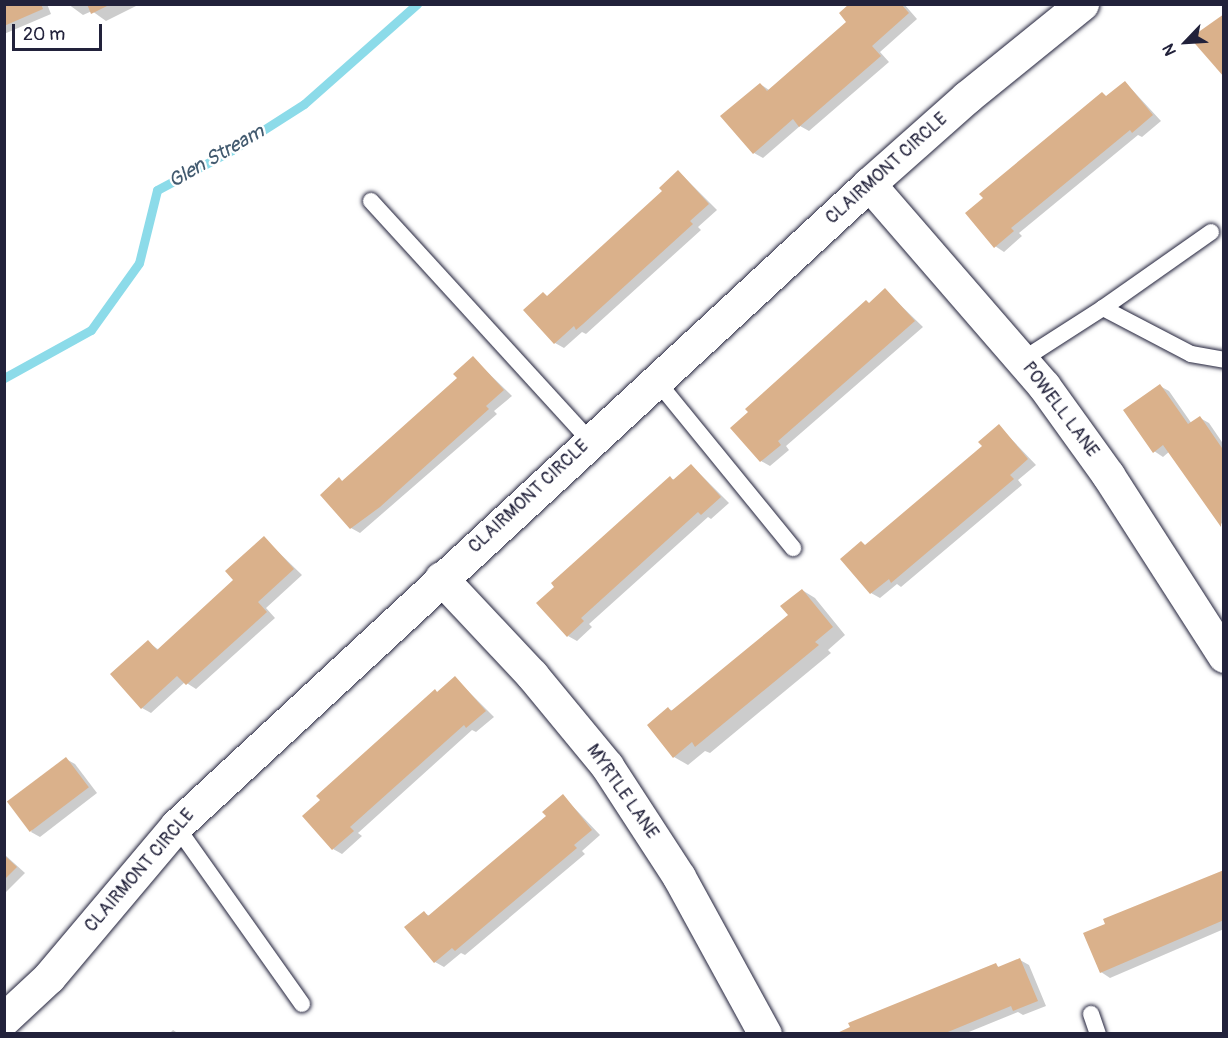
<!DOCTYPE html>
<html>
<head>
<meta charset="utf-8">
<style>
	body { margin:0 }
	#map { position:relative; width:1228px; height:1038px; overflow:hidden; background:#fff; font-family:Pangolin,sans-serif }
	div>[style] { position:absolute }
	[style*='--x'] { left:calc(var(--x)*1px); top:calc(var(--y)*1px); width:calc(var(--w)*1px); rotate:calc(var(--a)*1deg) }
	.shadow>* { inset:0; background:#0003 }
	.stream>* { height:9px; margin:-4.5px; padding:0 4.5px; transform-origin:4.5px; border-radius:4.5px; background:#8cdbe9 }
	.building>* { inset:0; background:#dab18b; transform-origin:0 0 }
	.roads { filter:drop-shadow(0 0 2px #22223b) drop-shadow(0 0 2px #22223b) }
	.lane>* { height:16px; margin:-8px; padding:0 8px; transform-origin:8px; border-radius:8px; background:#fff }
	.street>* { height:33px; margin:-16.5px; padding:0 16.5px; transform-origin:16.5px; border-radius:16.5px; background:#fff }
	span { translate:-50% -50%; white-space:nowrap; text-align:center; line-height:1.15; -webkit-text-stroke:4.5px #fff; paint-order:stroke }
	.street-label { font-size:18px; color:#22223b }
	.water-label { font-size:20px; color:#425a6f; font-style:italic }
	.frame { position:absolute; inset:0; border:6px solid #22223b; pointer-events:none }
	.north { position:absolute; left:1156px; top:12px; width:60px; height:60px; -webkit-text-stroke:4px #fff; paint-order:stroke; rotate:245deg; font-size:16px; font-weight:700; line-height:24px; text-align:center; color:#22223b }
	.north::after { content:''; display:block; margin:auto; width:21px; height:27px; background:#22223b; clip-path:polygon(50% 0,100% 100%,50% 72%,0 100%) }
	.scale { position:absolute; left:12px; top:24px; width:90px; height:27px; box-sizing:border-box; border:3px solid #22223b; border-top:0; padding-left:8px; font-size:18px; line-height:21px; white-space:nowrap; color:#22223b; -webkit-text-stroke:4px #fff; paint-order:stroke }
</style>
</head>
<body>
<div id="map">
	<div class="shadow">
		<div style="clip-path:polygon(4px 4px,47px 4px,51px 14px,4px 34px)"></div>
		<div style="clip-path:polygon(68px 4px,140px 4px,106px 21px,92px 11px,83px 15px)"></div>
		<div style="clip-path:polygon(851px 4px,904px 4px,917px 19px,880px 52px,889px 62px,809px 131px,800px 126px,763px 158px,754px 153px,760px 84px,769px 90px,848px 22px)"></div>
		<div style="clip-path:polygon(1125px 82px,1161px 121px,1142px 137px,1138px 135px,1019px 233px,1022px 236px,1004px 252px,995px 246px,1107px 97px)"></div>
		<div style="clip-path:polygon(679px 172px,717px 210px,698px 227px,701px 230px,586px 334px,582px 332px,564px 348px,555px 343px,525px 310px,548px 297px,664px 191px)"></div>
		<div style="clip-path:polygon(885px 290px,923px 327px,786px 446px,789px 450px,770px 466px,761px 461px,732px 428px)"></div>
		<div style="clip-path:polygon(473px 358px,512px 396px,494px 411px,497px 414px,360px 533px,351px 528px,339px 479px,343px 482px,459px 378px)"></div>
		<div style="clip-path:polygon(1160px 386px,1169px 391px,1192px 424px,1200px 418px,1209px 423px,1224px 445px,1224px 527px,1170px 451px,1163px 457px,1154px 451px)"></div>
		<div style="clip-path:polygon(999px 426px,1036px 465px,1018px 480px,1022px 485px,901px 587px,897px 584px,880px 598px,871px 593px,842px 559px,866px 546px,984px 447px)"></div>
		<div style="clip-path:polygon(691px 465px,729px 503px,711px 519px,708px 517px,589px 624px,592px 627px,577px 641px,568px 636px,670px 478px,675px 480px)"></div>
		<div style="clip-path:polygon(264px 538px,302px 575px,266px 608px,275px 618px,196px 689px,185px 682px,151px 713px,142px 708px,148px 642px,159px 650px,235px 581px)"></div>
		<div style="clip-path:polygon(802px 590px,815px 598px,845px 635px,828px 650px,831px 653px,710px 753px,705px 751px,688px 765px,674px 757px,669px 709px,673px 711px,790px 615px)"></div>
		<div style="clip-path:polygon(455px 678px,494px 717px,476px 732px,472px 730px,358px 833px,362px 836px,342px 854px,333px 849px,435px 691px,439px 693px)"></div>
		<div style="clip-path:polygon(66px 759px,75px 764px,97px 793px,40px 837px,31px 832px)"></div>
		<div style="clip-path:polygon(563px 796px,600px 835px,582px 851px,585px 854px,465px 955px,461px 953px,444px 967px,435px 962px,407px 928px,424px 913px,430px 916px,548px 817px)"></div>
		<div style="clip-path:polygon(4px 854px,25px 873px,4px 894px)"></div>
		<div style="clip-path:polygon(1224px 872px,1224px 929px,1110px 978px,1101px 972px)"></div>
		<div style="clip-path:polygon(1020px 960px,1029px 965px,1046px 1006px,1023px 1015px,1018px 1012px,964px 1034px,839px 1034px,996px 965px,1000px 968px)"></div>
		<div style="clip-path:polygon(173px 1030px,179px 1034px,169px 1034px)"></div>
	</div>
	<div class="stream">
		<div style="--x:4;--y:378;--w:99;--a:-28.9"></div>
		<div style="--x:91;--y:330;--w:82;--a:-54.4"></div>
		<div style="--x:139;--y:263;--w:75;--a:-76.1"></div>
		<div style="--x:157;--y:190;--w:85;--a:-28.1"></div>
		<div style="--x:232;--y:150;--w:85;--a:-32.6"></div>
		<div style="--x:304;--y:104;--w:151;--a:-41.5"></div>
	</div>
	<div class="building">
		<div style="clip-path:polygon(4px 4px,41px 4px,43px 9px,4px 26px)"></div>
		<div style="clip-path:polygon(87px 4px,111px 4px,91px 14px)"></div>
		<div style="clip-path:polygon(849px 4px,901px 4px,909px 13px,872px 46px,881px 56px,799px 127px,793px 119px,753px 154px,720px 116px,760px 83px,767px 91px,846px 22px,839px 13px)"></div>
		<div style="clip-path:polygon(1224px 14px,1224px 77px,1190px 38px)"></div>
		<div style="clip-path:polygon(1125px 81px,1153px 115px,1132px 133px,1130px 130px,1011px 228px,1014px 231px,994px 248px,965px 213px,983px 198px,979px 194px,1102px 92px,1106px 96px)"></div>
		<div style="clip-path:polygon(678px 170px,709px 204px,690px 221px,693px 224px,583px 324px,576px 330px,574px 326px,554px 344px,523px 310px,543px 292px,547px 296px,662px 191px,659px 188px)"></div>
		<div style="clip-path:polygon(885px 288px,915px 321px,778px 441px,781px 445px,760px 462px,730px 428px,748px 412px,745px 409px,866px 300px,869px 303px)"></div>
		<div style="clip-path:polygon(473px 356px,504px 390px,486px 406px,489px 409px,380px 507px,350px 529px,320px 495px,339px 477px,342px 481px,457px 378px,453px 374px)"></div>
		<div style="clip-path:polygon(1160px 384px,1188px 424px,1200px 416px,1224px 451px,1221px 527px,1163px 445px,1153px 453px,1123px 410px)"></div>
		<div style="clip-path:polygon(999px 424px,1028px 459px,1010px 475px,1014px 479px,891px 583px,889px 579px,870px 594px,840px 559px,861px 541px,865px 545px,982px 446px,978px 442px)"></div>
		<div style="clip-path:polygon(691px 464px,721px 497px,701px 515px,698px 512px,581px 618px,584px 621px,567px 637px,536px 603px,554px 587px,551px 583px,670px 476px,673px 480px)"></div>
		<div style="clip-path:polygon(264px 536px,294px 569px,258px 602px,267px 612px,186px 685px,177px 676px,141px 709px,110px 674px,148px 640px,157px 650px,233px 580px,225px 571px)"></div>
		<div style="clip-path:polygon(802px 589px,833px 627px,815px 642px,819px 645px,695px 747px,692px 742px,673px 758px,647px 725px,668px 707px,671px 711px,788px 615px,780px 606px)"></div>
		<div style="clip-path:polygon(455px 676px,486px 711px,466px 728px,464px 725px,350px 827px,354px 831px,332px 850px,302px 816px,320px 800px,316px 796px,435px 689px,437px 692px)"></div>
		<div style="left:66px;top:757px;width:38px;height:74px;rotate:53deg"></div>
		<div style="clip-path:polygon(563px 794px,592px 830px,574px 845px,577px 848px,455px 951px,452px 948px,434px 963px,404px 927px,424px 911px,428px 916px,546px 816px,542px 812px)"></div>
		<div style="clip-path:polygon(4px 855px,17px 867px,4px 880px)"></div>
		<div style="clip-path:polygon(1224px 870px,1224px 920px,1100px 973px,1083px 933px,1105px 924px,1103px 919px)"></div>
		<div style="clip-path:polygon(1020px 958px,1038px 1001px,1013px 1011px,1011px 1006px,943px 1034px,835px 1034px,850px 1027px,848px 1023px,996px 963px,998px 967px)"></div>
	</div>
	<div class="roads">
		<div class="lane">
			<div style="--x:371;--y:201;--w:325;--a:47.6"></div>
			<div style="--x:1103;--y:308;--w:132;--a:-35.1"></div>
			<div style="--x:1022;--y:360;--w:96;--a:-32.7"></div>
			<div style="--x:1103;--y:308;--w:99;--a:27.6"></div>
			<div style="--x:1191;--y:354;--w:34;--a:10"></div>
			<div style="--x:656;--y:380;--w:217;--a:50.8"></div>
			<div style="--x:176;--y:826;--w:218;--a:54.7"></div>
			<div style="--x:1091;--y:1014;--w:21;--a:71"></div>
		</div>
		<div class="street">
			<div style="--x:869;--y:184;--w:267;--a:49.1"></div>
			<div style="--x:1044;--y:386;--w:110;--a:54.3"></div>
			<div style="--x:1108;--y:475;--w:215;--a:57.3"></div>
			<div style="--x:441;--y:578;--w:133;--a:46.8"></div>
			<div style="--x:532;--y:675;--w:118;--a:50.5"></div>
			<div style="--x:607;--y:766;--w:132;--a:57"></div>
			<div style="--x:679;--y:877;--w:179;--a:61.3"></div>
			<div style="--x:4;--y:1019;--w:62;--a:-43"></div>
			<div style="--x:49;--y:977;--w:197;--a:-49.9"></div>
			<div style="--x:176;--y:826;--w:945;--a:-42.81"></div>
			<div style="--x:869;--y:184;--w:131;--a:-41.6"></div>
			<div style="--x:967;--y:97;--w:148;--a:-39"></div>
		</div>
	</div>
	<div class="street-label">
		<span style="left:887px;top:169px;rotate:-42deg">CLAIRMONT CIRCLE</span>
		<span style="left:1060px;top:410px;rotate:53deg">POWELL LANE</span>
		<span style="left:529px;top:497px;rotate:-43deg">CLAIRMONT CIRCLE</span>
		<span style="left:622px;top:792px;rotate:55deg">MYRTLE LANE</span>
		<span style="left:140px;top:871px;rotate:-49deg">CLAIRMONT CIRCLE</span>
	</div>
	<div class="water-label">
		<span style="left:216px;top:156px;rotate:-30deg">Glen Stream</span>
	</div>
	<div class="frame"></div>
	<div class="north">N</div>
	<div class="scale">20 m</div>
</div>
</body>
</html>
